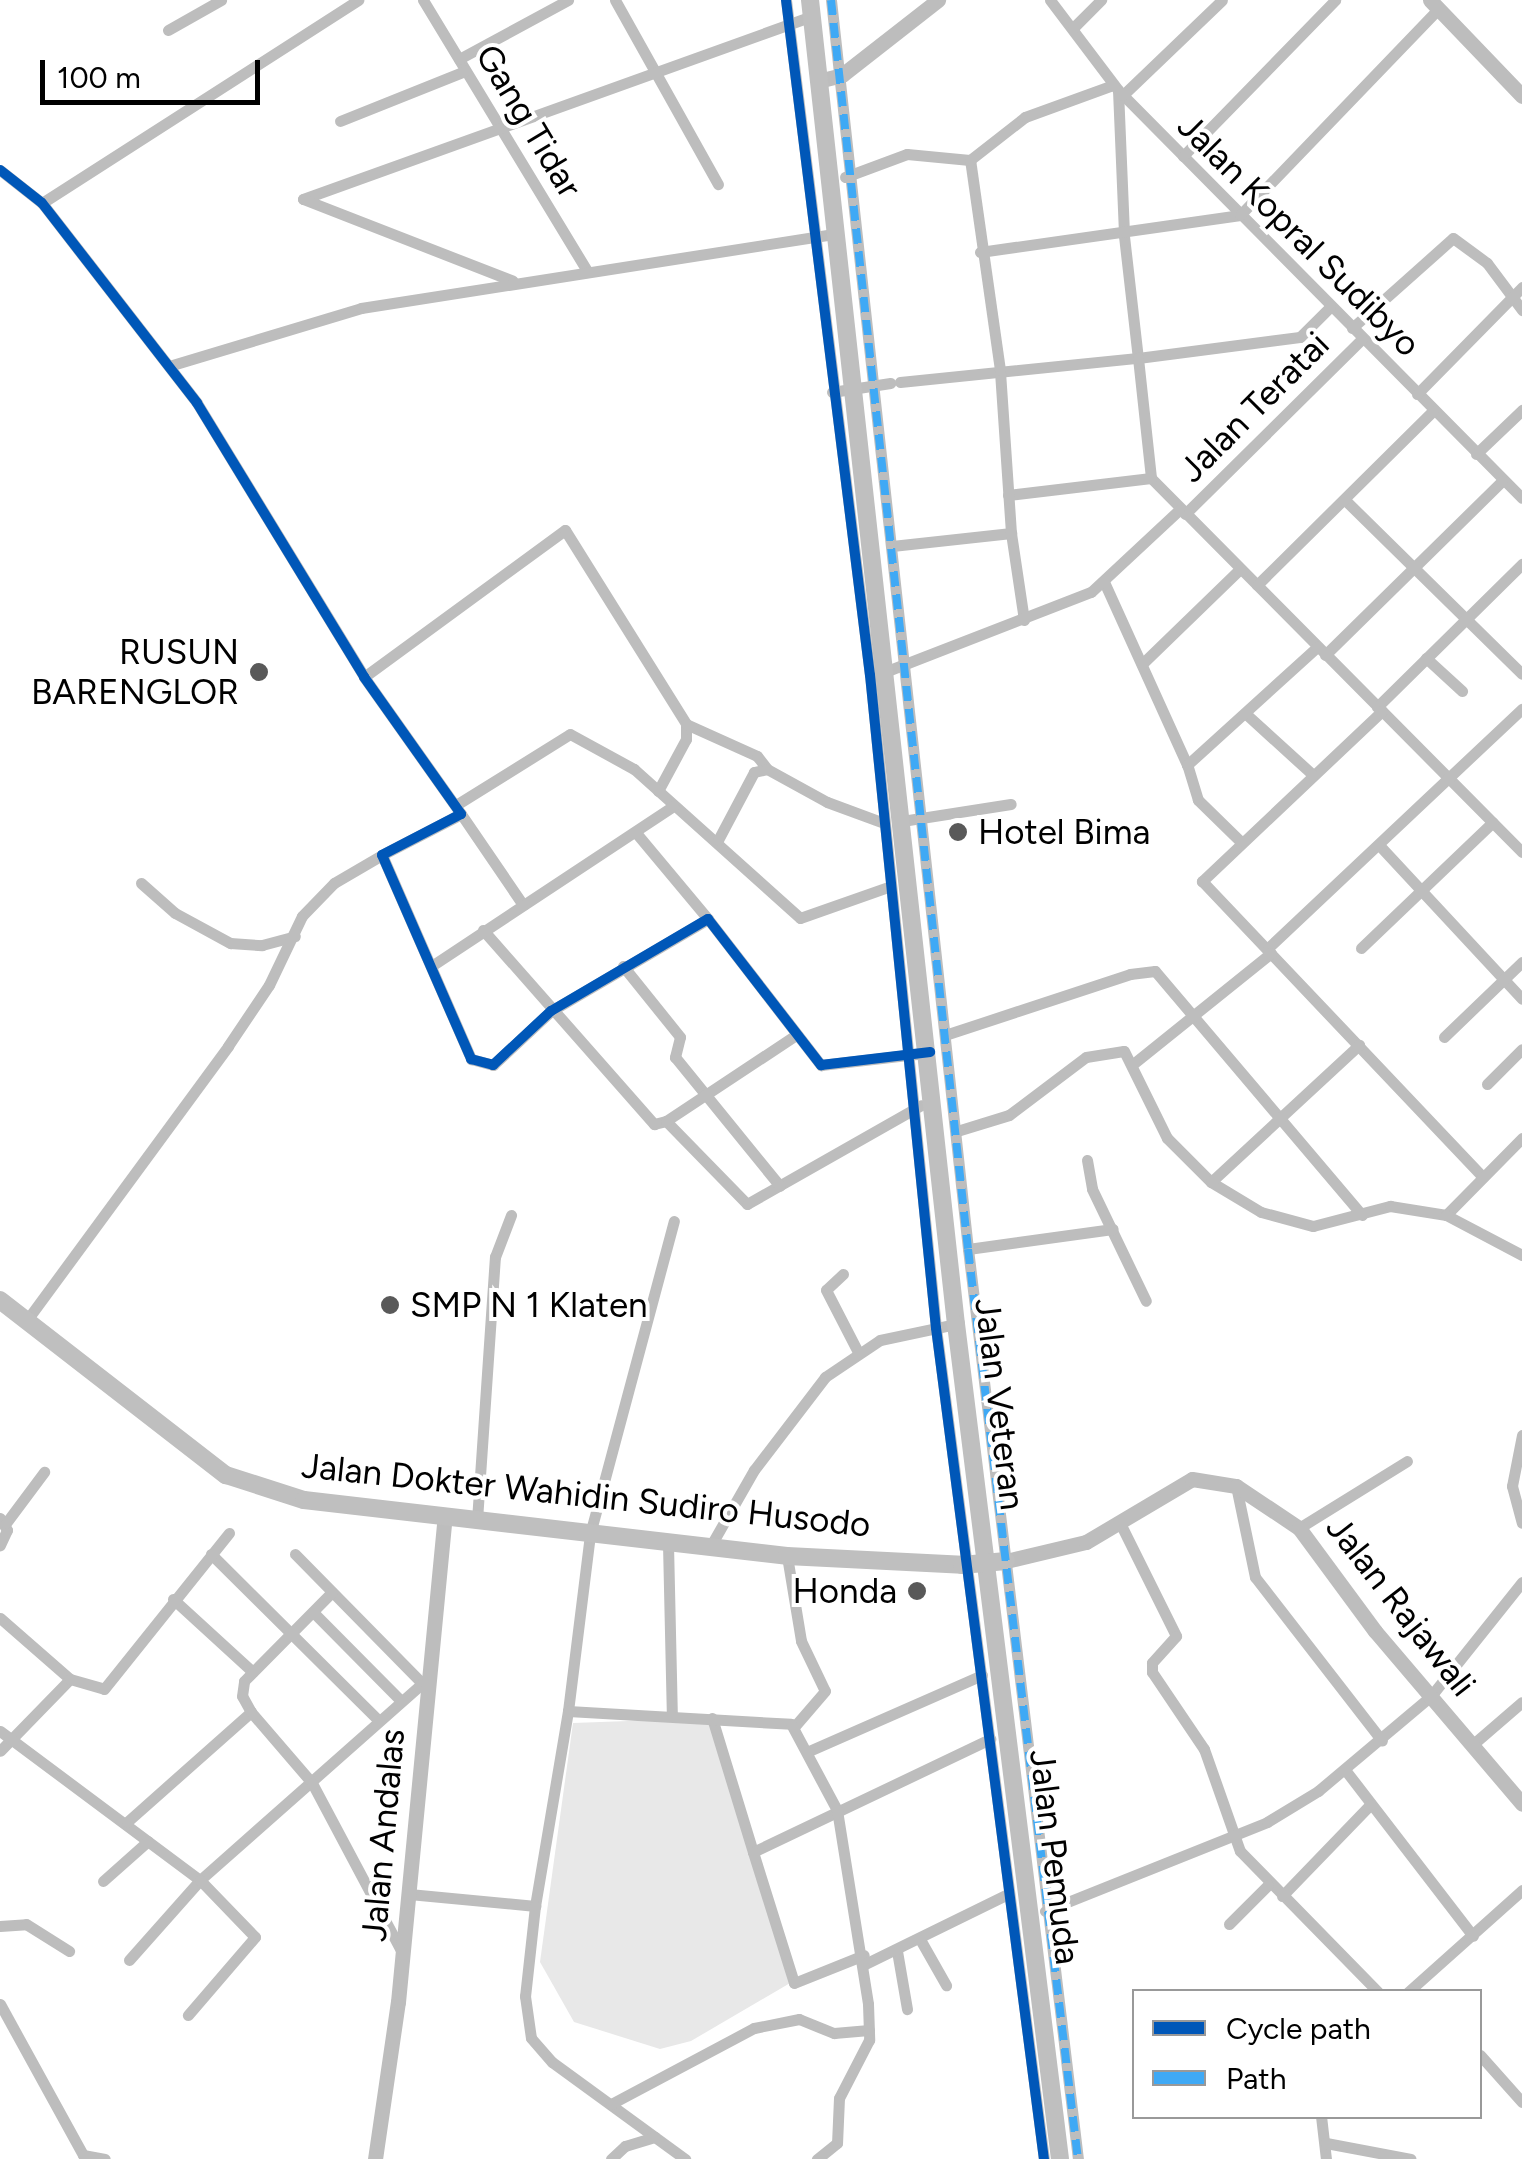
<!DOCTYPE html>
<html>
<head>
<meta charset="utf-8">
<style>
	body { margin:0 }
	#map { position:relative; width:1522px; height:2159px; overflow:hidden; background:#fff; font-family:Figtree,sans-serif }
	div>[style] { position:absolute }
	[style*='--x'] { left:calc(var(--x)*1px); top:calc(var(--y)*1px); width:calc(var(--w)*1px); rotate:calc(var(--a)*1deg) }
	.green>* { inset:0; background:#e8e8e8 }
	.minor>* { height:11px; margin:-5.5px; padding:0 5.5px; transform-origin:5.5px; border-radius:5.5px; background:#bdbdbd }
	.tertiary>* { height:15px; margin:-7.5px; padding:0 7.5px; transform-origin:7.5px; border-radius:7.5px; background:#bdbdbd }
	.secondary>* { height:18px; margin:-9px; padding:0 9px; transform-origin:9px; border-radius:9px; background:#bfbfbf }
	.quiet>* { height:8px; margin-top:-4px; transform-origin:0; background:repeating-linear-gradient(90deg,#3fa9f5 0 15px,transparent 0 23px) }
	.cycleway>* { height:10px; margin:-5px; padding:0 5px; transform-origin:5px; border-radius:5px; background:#0057b8 }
	.dots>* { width:28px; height:28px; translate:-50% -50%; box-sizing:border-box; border:5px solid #fff; border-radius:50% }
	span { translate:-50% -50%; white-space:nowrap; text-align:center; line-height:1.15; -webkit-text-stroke:8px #fff; paint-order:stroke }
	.street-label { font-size:35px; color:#000 }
	.poi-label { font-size:35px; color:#000 }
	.right { translate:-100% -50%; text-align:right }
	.left { translate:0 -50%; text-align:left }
	.legend { position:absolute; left:1132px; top:1989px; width:350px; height:130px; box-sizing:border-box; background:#fff; border:2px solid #999; margin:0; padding:12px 18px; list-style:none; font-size:30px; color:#000 }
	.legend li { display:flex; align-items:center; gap:20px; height:50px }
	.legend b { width:50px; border:2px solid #999 }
	.scale { position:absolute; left:40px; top:60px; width:220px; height:45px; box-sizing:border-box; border:5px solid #000; border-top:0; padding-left:12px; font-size:30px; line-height:35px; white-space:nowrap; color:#000; -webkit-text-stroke:8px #fff; paint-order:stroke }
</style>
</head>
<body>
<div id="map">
	<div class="green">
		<div style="clip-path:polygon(711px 1718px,797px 1979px,691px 2041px,660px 2049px,574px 2022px,540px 1962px,573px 1723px)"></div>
	</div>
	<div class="minor">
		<div style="--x:423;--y:0;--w:317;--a:58.8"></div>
		<div style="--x:615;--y:0;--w:211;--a:60.8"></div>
		<div style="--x:786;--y:0;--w:680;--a:82.91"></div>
		<div style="--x:870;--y:675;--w:656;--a:84.23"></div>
		<div style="--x:936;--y:1328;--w:838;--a:82.6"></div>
		<div style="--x:831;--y:0;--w:1256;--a:83.74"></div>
		<div style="--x:968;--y:1249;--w:917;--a:83.11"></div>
		<div style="--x:1050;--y:0;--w:113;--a:52.9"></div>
		<div style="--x:1118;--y:90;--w:574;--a:45.28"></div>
		<div style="--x:1073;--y:28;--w:40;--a:-45"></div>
		<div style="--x:168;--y:30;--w:61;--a:-29.5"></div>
		<div style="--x:459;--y:59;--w:124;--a:-28.4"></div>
		<div style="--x:1118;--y:90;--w:146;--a:87.6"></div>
		<div style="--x:1124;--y:236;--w:123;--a:83.5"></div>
		<div style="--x:1138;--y:358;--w:163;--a:-7.4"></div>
		<div style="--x:1300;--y:337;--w:42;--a:-45"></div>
		<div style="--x:1123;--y:95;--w:137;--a:-43.8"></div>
		<div style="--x:340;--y:121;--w:135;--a:-21.8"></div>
		<div style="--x:1183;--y:156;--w:218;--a:-45.7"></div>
		<div style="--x:0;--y:170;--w:53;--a:38.2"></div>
		<div style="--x:42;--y:203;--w:253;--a:52.2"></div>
		<div style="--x:197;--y:403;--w:321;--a:58.6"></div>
		<div style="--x:364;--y:677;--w:168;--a:54.7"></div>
		<div style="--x:461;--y:814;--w:89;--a:152.6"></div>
		<div style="--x:382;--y:855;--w:223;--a:66.4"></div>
		<div style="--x:471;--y:1059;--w:23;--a:15"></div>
		<div style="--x:493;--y:1065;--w:79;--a:-43"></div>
		<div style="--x:551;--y:1011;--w:182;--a:-30.4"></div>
		<div style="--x:708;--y:919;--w:185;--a:52.3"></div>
		<div style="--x:821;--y:1065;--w:96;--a:-6.6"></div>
		<div style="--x:845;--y:177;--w:66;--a:-20.4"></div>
		<div style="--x:907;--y:154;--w:63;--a:5.4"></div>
		<div style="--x:303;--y:199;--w:541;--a:-19.77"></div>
		<div style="--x:303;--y:199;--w:225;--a:21.3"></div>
		<div style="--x:42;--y:203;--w:376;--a:-32.7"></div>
		<div style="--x:980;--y:252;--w:263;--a:-8.1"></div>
		<div style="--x:1240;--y:215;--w:286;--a:-46.1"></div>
		<div style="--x:1352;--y:328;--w:135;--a:-41.7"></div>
		<div style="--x:1453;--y:238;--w:42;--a:36.3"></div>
		<div style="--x:1487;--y:263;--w:59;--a:53.3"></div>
		<div style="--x:169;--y:366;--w:201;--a:-16.8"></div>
		<div style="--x:361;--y:308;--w:480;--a:-8.9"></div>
		<div style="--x:900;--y:382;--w:239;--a:-5.8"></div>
		<div style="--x:1138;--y:358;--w:121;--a:83.8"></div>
		<div style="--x:1151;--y:478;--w:527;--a:45.23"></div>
		<div style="--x:832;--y:392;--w:59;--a:-8.8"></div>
		<div style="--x:1417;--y:394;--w:150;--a:-45.5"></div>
		<div style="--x:1476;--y:454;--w:64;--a:-43.7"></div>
		<div style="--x:1008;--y:495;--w:144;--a:-6.8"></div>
		<div style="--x:1345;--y:500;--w:248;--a:44.5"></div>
		<div style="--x:1185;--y:514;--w:249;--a:-44.7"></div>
		<div style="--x:892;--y:546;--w:120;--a:-6.2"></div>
		<div style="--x:1105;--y:584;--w:199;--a:65.6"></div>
		<div style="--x:1257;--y:585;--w:247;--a:-44.7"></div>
		<div style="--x:1024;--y:620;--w:88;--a:-98.5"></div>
		<div style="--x:1011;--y:533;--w:163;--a:-93.9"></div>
		<div style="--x:1000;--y:370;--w:212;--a:-98.1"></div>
		<div style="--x:970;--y:160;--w:70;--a:-38"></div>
		<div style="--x:1025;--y:117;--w:94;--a:-20"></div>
		<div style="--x:1325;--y:655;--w:248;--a:-44.5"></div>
		<div style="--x:1426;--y:658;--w:49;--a:42.5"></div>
		<div style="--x:1143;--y:663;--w:135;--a:-44.1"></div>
		<div style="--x:882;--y:673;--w:224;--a:-21.2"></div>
		<div style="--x:1091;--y:592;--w:120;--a:-43"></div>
		<div style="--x:364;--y:677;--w:249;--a:-36.2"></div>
		<div style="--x:565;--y:530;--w:229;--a:58"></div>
		<div style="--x:686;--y:724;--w:15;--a:90"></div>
		<div style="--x:686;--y:739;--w:59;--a:118.3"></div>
		<div style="--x:1377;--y:707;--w:204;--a:-44.6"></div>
		<div style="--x:1382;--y:711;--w:248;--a:136.6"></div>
		<div style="--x:1202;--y:881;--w:408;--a:46.5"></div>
		<div style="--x:1246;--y:714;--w:91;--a:42.3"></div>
		<div style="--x:686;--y:724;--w:78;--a:24.3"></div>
		<div style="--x:757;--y:756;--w:16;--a:52"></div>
		<div style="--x:456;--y:805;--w:134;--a:-31.9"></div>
		<div style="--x:570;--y:734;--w:73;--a:28.7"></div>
		<div style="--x:634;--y:769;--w:223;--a:41.9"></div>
		<div style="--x:800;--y:918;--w:96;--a:-19.4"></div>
		<div style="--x:461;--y:814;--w:110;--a:55.7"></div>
		<div style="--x:902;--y:821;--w:110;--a:-8.9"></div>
		<div style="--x:637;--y:834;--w:111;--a:50.1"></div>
		<div style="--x:718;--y:840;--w:77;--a:-62.1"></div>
		<div style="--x:754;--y:772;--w:13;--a:-13"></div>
		<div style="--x:767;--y:769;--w:68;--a:28.8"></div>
		<div style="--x:827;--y:802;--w:61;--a:20.2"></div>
		<div style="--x:1240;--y:841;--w:59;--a:-135.7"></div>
		<div style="--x:1198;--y:800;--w:37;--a:-107"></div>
		<div style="--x:1187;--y:765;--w:176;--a:-42.2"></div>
		<div style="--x:1379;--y:845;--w:210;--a:47.1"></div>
		<div style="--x:141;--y:883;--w:45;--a:41.4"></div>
		<div style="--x:175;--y:913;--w:63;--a:28.6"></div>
		<div style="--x:230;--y:943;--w:32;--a:4"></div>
		<div style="--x:262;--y:945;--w:34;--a:-15"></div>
		<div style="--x:483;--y:930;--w:259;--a:48.6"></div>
		<div style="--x:654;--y:1124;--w:12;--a:-14"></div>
		<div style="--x:666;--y:1121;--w:116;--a:45.7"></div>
		<div style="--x:747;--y:1204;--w:200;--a:-29.6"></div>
		<div style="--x:1268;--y:948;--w:349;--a:-43.3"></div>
		<div style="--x:1361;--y:948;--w:182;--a:-43.7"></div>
		<div style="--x:433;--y:965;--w:288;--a:-33.5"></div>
		<div style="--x:623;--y:966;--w:91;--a:51.2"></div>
		<div style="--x:680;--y:1037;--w:21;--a:104"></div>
		<div style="--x:675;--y:1057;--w:166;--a:50.9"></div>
		<div style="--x:948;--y:1034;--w:192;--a:-18.2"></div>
		<div style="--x:1130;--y:974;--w:25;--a:-7"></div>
		<div style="--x:1155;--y:971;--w:320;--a:49.7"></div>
		<div style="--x:1444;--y:1037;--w:108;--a:-43.9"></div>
		<div style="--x:1133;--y:1064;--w:177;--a:-38.8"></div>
		<div style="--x:1487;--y:1084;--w:49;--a:-45"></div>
		<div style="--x:666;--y:1121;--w:156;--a:-33.5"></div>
		<div style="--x:957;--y:1131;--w:54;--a:-17.1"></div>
		<div style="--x:1009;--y:1115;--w:96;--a:-37"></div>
		<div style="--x:1086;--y:1057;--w:38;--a:-9"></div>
		<div style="--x:1124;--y:1051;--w:97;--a:63.7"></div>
		<div style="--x:1167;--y:1138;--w:62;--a:45"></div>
		<div style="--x:1211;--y:1182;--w:58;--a:31"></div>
		<div style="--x:1261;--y:1212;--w:54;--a:15.1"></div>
		<div style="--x:1313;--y:1226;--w:80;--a:-14.6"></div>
		<div style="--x:1390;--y:1206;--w:57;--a:9.1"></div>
		<div style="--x:1522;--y:1138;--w:108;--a:134.6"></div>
		<div style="--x:1446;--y:1215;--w:86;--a:27.8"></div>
		<div style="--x:1087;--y:1160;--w:29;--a:80"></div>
		<div style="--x:1092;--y:1189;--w:124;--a:64.3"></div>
		<div style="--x:1211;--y:1182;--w:202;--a:-42.8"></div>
		<div style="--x:968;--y:1249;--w:146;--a:-7.9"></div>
		<div style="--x:843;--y:1274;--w:23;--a:137"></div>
		<div style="--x:826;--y:1290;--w:70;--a:62.7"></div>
		<div style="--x:27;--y:1320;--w:340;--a:-53.7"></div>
		<div style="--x:228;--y:1046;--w:73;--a:-56.1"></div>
		<div style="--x:269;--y:985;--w:76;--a:-64.4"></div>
		<div style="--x:302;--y:916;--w:46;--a:-45.9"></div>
		<div style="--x:334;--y:883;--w:56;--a:-30.3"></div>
		<div style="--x:1522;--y:1435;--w:52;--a:101.1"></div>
		<div style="--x:1512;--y:1486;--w:38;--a:75"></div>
		<div style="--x:1236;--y:1486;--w:93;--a:78.2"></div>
		<div style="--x:1255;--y:1577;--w:207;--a:52.2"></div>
		<div style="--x:0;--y:1518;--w:14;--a:60"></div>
		<div style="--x:7;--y:1530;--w:17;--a:115"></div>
		<div style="--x:477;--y:1520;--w:264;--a:-86.1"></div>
		<div style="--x:495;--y:1257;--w:45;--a:-69.1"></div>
		<div style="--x:6;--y:1523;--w:64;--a:-53.3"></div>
		<div style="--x:1121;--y:1525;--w:124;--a:63.6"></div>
		<div style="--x:1176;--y:1636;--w:36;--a:132"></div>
		<div style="--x:1152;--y:1663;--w:9;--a:90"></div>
		<div style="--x:1152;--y:1672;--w:93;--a:56"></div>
		<div style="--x:1204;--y:1749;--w:108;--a:70.6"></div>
		<div style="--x:1240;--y:1851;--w:197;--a:45.6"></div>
		<div style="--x:1299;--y:1528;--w:127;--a:-31.8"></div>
		<div style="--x:668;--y:1544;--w:170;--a:88.7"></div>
		<div style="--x:710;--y:1547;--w:89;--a:-60.3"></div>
		<div style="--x:754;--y:1470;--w:117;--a:-52.6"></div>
		<div style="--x:825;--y:1377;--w:66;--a:-33.9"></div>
		<div style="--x:880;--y:1340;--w:78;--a:-11.9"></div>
		<div style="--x:211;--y:1554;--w:234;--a:44.8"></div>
		<div style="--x:295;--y:1554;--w:178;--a:45.5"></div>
		<div style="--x:787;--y:1556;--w:86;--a:80.6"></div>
		<div style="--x:801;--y:1641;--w:55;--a:64.4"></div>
		<div style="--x:825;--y:1691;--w:48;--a:130.7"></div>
		<div style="--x:173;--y:1599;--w:108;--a:42.4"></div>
		<div style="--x:313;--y:1612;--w:122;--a:45.3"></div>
		<div style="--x:0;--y:1618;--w:93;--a:41.1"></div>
		<div style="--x:70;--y:1679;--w:100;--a:134.2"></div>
		<div style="--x:70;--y:1679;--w:35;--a:16"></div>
		<div style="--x:104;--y:1689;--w:200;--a:-51.3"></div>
		<div style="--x:568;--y:1711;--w:178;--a:-82.9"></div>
		<div style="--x:590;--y:1534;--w:324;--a:-75"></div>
		<div style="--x:251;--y:1712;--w:18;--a:-119"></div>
		<div style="--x:242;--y:1696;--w:15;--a:-82"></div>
		<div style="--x:244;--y:1681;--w:125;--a:-45.3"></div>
		<div style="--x:712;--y:1718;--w:140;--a:73"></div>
		<div style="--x:753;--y:1852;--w:263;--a:-25.5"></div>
		<div style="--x:0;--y:1731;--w:249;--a:36.7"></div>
		<div style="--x:200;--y:1880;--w:305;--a:-41.5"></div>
		<div style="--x:1471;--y:1746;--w:67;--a:-40.8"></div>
		<div style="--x:809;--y:1751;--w:189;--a:-23.7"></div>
		<div style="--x:1346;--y:1771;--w:208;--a:52.4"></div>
		<div style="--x:127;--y:1822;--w:166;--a:-41.6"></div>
		<div style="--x:251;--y:1712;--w:94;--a:49.3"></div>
		<div style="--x:312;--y:1783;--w:191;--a:62"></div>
		<div style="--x:753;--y:1852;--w:137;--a:72.6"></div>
		<div style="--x:794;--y:1983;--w:75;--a:-21.8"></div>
		<div style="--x:103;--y:1881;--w:60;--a:-41.6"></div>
		<div style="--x:409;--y:1894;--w:127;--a:5.4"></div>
		<div style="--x:535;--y:1906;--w:198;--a:-80.4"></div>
		<div style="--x:568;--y:1711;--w:223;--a:3.3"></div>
		<div style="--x:791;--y:1724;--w:98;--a:61.9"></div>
		<div style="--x:837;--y:1810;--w:196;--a:80.9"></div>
		<div style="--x:868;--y:2004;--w:36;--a:88"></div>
		<div style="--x:869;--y:2040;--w:65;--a:117.3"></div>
		<div style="--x:839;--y:2098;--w:45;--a:92.5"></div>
		<div style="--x:837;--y:2143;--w:26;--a:141"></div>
		<div style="--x:1282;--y:1896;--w:127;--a:-46"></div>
		<div style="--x:535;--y:1906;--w:91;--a:96.3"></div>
		<div style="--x:525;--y:1996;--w:42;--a:81.9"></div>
		<div style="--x:531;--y:2038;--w:32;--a:49"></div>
		<div style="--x:552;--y:2062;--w:165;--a:36.1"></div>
		<div style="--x:1045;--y:1911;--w:239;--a:-21.8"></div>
		<div style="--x:1267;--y:1822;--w:60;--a:-31.3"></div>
		<div style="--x:1318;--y:1791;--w:148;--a:-40.1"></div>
		<div style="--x:1431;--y:1696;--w:146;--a:-51.4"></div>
		<div style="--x:1229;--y:1924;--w:55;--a:-45"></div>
		<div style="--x:0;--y:1926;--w:26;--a:-4"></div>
		<div style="--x:26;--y:1924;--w:51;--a:32.1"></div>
		<div style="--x:921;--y:1941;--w:51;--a:60.4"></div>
		<div style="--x:897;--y:1951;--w:59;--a:80.2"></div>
		<div style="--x:129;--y:1960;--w:107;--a:-48.4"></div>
		<div style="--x:200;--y:1880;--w:79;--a:46"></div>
		<div style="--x:255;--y:1937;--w:103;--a:130.7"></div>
		<div style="--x:865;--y:1964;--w:159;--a:-26.1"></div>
		<div style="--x:1408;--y:1992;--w:153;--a:-41.8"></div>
		<div style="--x:0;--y:2004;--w:172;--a:61.2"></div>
		<div style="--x:83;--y:2155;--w:22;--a:10"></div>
		<div style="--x:1480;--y:2055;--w:63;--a:48.2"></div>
		<div style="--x:611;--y:2104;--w:162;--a:-28"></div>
		<div style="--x:754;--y:2028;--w:46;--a:-11.3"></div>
		<div style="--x:799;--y:2019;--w:38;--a:22"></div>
		<div style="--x:834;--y:2033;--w:35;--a:-5"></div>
		<div style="--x:1321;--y:2116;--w:43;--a:83.4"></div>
		<div style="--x:1326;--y:2143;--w:86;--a:10.7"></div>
		<div style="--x:611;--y:2159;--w:19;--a:-43"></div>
		<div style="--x:625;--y:2146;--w:31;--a:-17"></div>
	</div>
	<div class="tertiary">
		<div style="--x:1430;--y:0;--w:133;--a:46.2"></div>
		<div style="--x:822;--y:80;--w:21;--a:-14"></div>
		<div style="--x:842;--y:75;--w:122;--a:-38"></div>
		<div style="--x:1006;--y:1561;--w:82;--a:-13.4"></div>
		<div style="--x:1086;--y:1542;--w:123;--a:-30.7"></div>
		<div style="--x:1192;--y:1479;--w:45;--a:9"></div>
		<div style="--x:1236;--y:1486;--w:76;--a:33.7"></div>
		<div style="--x:1299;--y:1528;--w:128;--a:53.6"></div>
		<div style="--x:1375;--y:1631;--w:227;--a:49.6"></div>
		<div style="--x:375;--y:2159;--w:159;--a:-81.7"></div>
		<div style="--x:398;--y:2002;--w:488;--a:-84.5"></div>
	</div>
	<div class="secondary">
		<div style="--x:810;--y:0;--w:1332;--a:83.71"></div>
		<div style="--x:956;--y:1324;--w:841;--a:82.9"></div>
		<div style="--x:0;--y:1300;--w:286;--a:37.8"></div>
		<div style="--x:226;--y:1475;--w:82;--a:17.8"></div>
		<div style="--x:304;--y:1500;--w:486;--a:6.6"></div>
		<div style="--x:787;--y:1556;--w:175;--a:2.9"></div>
		<div style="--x:962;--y:1565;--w:44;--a:-5.2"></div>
	</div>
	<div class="quiet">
		<div style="--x:831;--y:0;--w:1256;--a:83.74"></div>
		<div style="--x:968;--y:1249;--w:917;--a:83.11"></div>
	</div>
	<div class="cycleway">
		<div style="--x:786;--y:0;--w:680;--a:82.91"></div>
		<div style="--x:870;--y:675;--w:656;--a:84.23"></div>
		<div style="--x:936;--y:1328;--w:838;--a:82.6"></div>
		<div style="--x:0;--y:170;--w:53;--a:38.2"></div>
		<div style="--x:42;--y:203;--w:253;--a:52.2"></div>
		<div style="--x:197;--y:403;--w:321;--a:58.6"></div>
		<div style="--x:364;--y:677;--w:168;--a:54.7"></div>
		<div style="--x:461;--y:814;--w:89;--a:152.6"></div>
		<div style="--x:382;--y:855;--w:223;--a:66.4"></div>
		<div style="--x:471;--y:1059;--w:23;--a:15"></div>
		<div style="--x:493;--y:1065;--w:79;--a:-43"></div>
		<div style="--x:551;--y:1011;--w:182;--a:-30.4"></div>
		<div style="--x:708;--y:919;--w:185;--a:52.3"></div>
		<div style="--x:821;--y:1065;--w:110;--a:-6.8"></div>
	</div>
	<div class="dots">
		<div style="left:259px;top:672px;background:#595959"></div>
		<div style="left:958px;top:832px;background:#595959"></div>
		<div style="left:390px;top:1305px;background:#595959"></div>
		<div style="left:917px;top:1591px;background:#595959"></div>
	</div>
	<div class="street-label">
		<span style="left:529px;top:121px;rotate:59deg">Gang Tidar</span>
		<span style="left:1299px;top:235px;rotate:45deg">Jalan Kopral Sudibyo</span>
		<span style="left:1254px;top:407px;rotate:-45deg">Jalan Teratai</span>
		<span style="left:1000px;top:1404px;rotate:83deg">Jalan Veteran</span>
		<span style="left:586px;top:1495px;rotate:6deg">Jalan Dokter Wahidin Sudiro Husodo</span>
		<span style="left:1401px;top:1606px;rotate:52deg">Jalan Rajawali</span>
		<span style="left:383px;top:1835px;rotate:-85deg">Jalan Andalas</span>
		<span style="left:1055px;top:1857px;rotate:83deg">Jalan Pemuda</span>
	</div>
	<div class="poi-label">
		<span class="right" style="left:239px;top:672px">RUSUN<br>BARENGLOR</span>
		<span class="left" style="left:978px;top:832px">Hotel Bima</span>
		<span class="left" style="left:410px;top:1305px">SMP N 1 Klaten</span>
		<span class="right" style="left:897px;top:1591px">Honda</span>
	</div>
	<ul class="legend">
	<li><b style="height:12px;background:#0057b8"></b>Cycle path</li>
	<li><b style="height:12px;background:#3fa9f5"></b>Path</li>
	</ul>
	<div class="scale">100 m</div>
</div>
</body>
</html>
